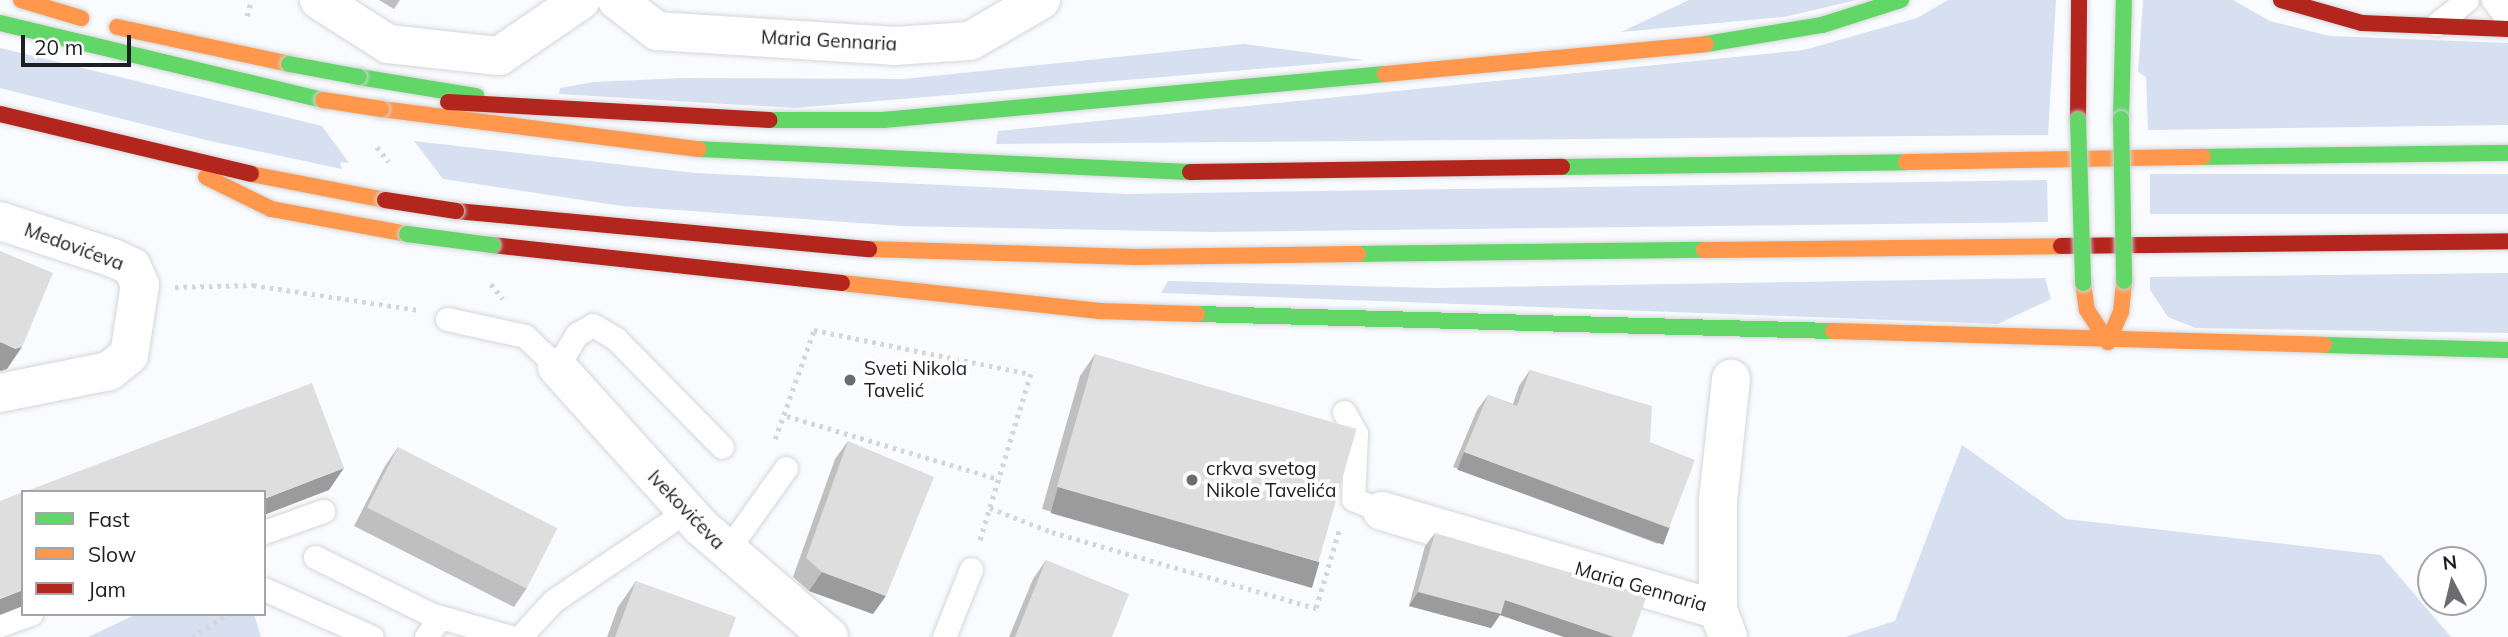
<!DOCTYPE html>
<html>
<head>
<meta charset="utf-8">
<style>
	body { margin:0 }
	#map { position:relative; width:2508px; height:637px; overflow:hidden; background:#f9fbfe; font-family:Mulish,sans-serif }
	div>[style] { position:absolute }
	[style*='--x'] { left:calc(var(--x)*1px); top:calc(var(--y)*1px); width:calc(var(--w)*1px); rotate:calc(var(--a)*1deg) }
	.green>* { inset:0; background:#d7e0f0; transform-origin:0 0 }
	.path>* { height:4.5px; margin-top:-2.25px; transform-origin:0; background:repeating-linear-gradient(90deg,#d5d6d6 0 3.5px,transparent 0 8.5px) }
	.roads { filter:drop-shadow(0 0 2px #d4d6d8) drop-shadow(0 0 2px #d4d6d8) }
	.lane>* { height:23px; margin:-11.5px; padding:0 11.5px; transform-origin:11.5px; border-radius:11.5px; background:#fefeff }
	.street>* { height:38px; margin:-19px; padding:0 19px; transform-origin:19px; border-radius:19px; background:#fefeff }
	.fast>* { height:16px; margin:-8px; padding:0 8px; transform-origin:8px; border-radius:8px; background:#63d668 }
	.slow>* { height:16px; margin:-8px; padding:0 8px; transform-origin:8px; border-radius:8px; background:#ff974d }
	.jam>* { height:16px; margin:-8px; padding:0 8px; transform-origin:8px; border-radius:8px; background:#b3261e }
	.bridges { filter:drop-shadow(0 0 2px #d4d6d8) drop-shadow(0 0 2px #d4d6d8) }
	.fast-bridge>* { height:16px; margin:-8px; padding:0 8px; transform-origin:8px; border-radius:8px; background:#63d668 }
	.slow-bridge>* { height:16px; margin:-8px; padding:0 8px; transform-origin:8px; border-radius:8px; background:#ff974d }
	.jam-bridge>* { height:16px; margin:-8px; padding:0 8px; transform-origin:8px; border-radius:8px; background:#b3261e }
	.wall>* { inset:0; background:#c0bfc0 }
	.shaded-wall>* { inset:0; background:#9c9b9c; transform-origin:0 0 }
	.building>* { inset:0; background:#dfdedf; transform-origin:0 0 }
	.dots>* { width:19px; height:19px; translate:-50% -50%; box-sizing:border-box; border:4px solid #fff; border-radius:50% }
	span { translate:-50% -50%; white-space:nowrap; text-align:center; line-height:1.15; -webkit-text-stroke:7px #fff; paint-order:stroke }
	.street-label { font-size:19px; color:#1e1f22 }
	.poi-label { font-size:19px; color:#1e1f22 }
	.left { translate:0 -50%; text-align:left }
	.legend { position:absolute; left:21px; top:490px; width:245px; height:126px; box-sizing:border-box; background:#fff; border:2px solid #a5a5a7; margin:0; padding:9px 12px; list-style:none; font-size:21px; color:#1e1f22 }
	.legend li { display:flex; align-items:center; gap:14px; height:35px }
	.legend b { width:35px; border:2px solid #a5a5a7 }
	.north { position:absolute; left:2417px; top:546px; width:70px; height:70px; box-sizing:border-box; background:#fff; border:2px solid #a5a5a7; border-radius:50%; rotate:353deg; font-size:19px; font-weight:700; line-height:28px; text-align:center; color:#1e1f22 }
	.north::after { content:''; display:block; margin:auto; width:24px; height:32px; background:#6b6c6f; clip-path:polygon(50% 0,100% 100%,50% 72%,0 100%) }
	.scale { position:absolute; left:21px; top:35px; width:110px; height:32px; box-sizing:border-box; border:4px solid #1e1f22; border-top:0; padding-left:9px; font-size:21px; line-height:24px; white-space:nowrap; color:#1e1f22; -webkit-text-stroke:5px #fff; paint-order:stroke }
</style>
</head>
<body>
<div id="map">
	<div class="green">
		<div style="clip-path:polygon(1689px 0,1857px 0,1784px 17px,1621px 32px)"></div>
		<div style="clip-path:polygon(1948px 0,2056px 0,2048px 135px,996px 144px,998px 131px,1804px 50px,1917px 18px)"></div>
		<div style="clip-path:polygon(2143px 0,2233px 0,2270px 21px,2329px 36px,2508px 43px,2508px 125px,2148px 130px,2146px 77px,2138px 72px)"></div>
		<div style="clip-path:polygon(1244px 44px,1364px 60px,795px 108px,559px 94px,560px 88px,594px 82px,682px 78px,904px 79px)"></div>
		<div style="clip-path:polygon(0 48px,322px 126px,349px 163px,340px 162px,342px 169px,210px 141px,0 88px)"></div>
		<div style="clip-path:polygon(414px 141px,695px 173px,1126px 194px,2047px 180px,2048px 222px,1213px 232px,901px 226px,622px 206px,443px 179px)"></div>
		<div style="left:2508px;top:174px;width:40px;height:358px;rotate:90deg"></div>
		<div style="clip-path:polygon(2508px 273px,2508px 333px,2195px 328px,2168px 317px,2150px 290px,2150px 277px)"></div>
		<div style="clip-path:polygon(2045px 278px,2051px 299px,1998px 324px,1161px 293px,1168px 281px,1434px 288px)"></div>
		<div style="clip-path:polygon(1962px 445px,2066px 519px,2381px 555px,2451px 637px,1845px 637px,1895px 621px)"></div>
		<div style="clip-path:polygon(137px 614px,254px 614px,261px 637px,88px 637px)"></div>
	</div>
	<div class="path">
		<div style="--x:247;--y:16;--w:16;--a:-76"></div>
		<div style="--x:377;--y:147;--w:19;--a:51"></div>
		<div style="--x:491;--y:284;--w:19;--a:51"></div>
		<div style="--x:175;--y:287;--w:78;--a:-1.5"></div>
		<div style="--x:253;--y:285;--w:168;--a:8.6"></div>
		<div style="--x:787;--y:416;--w:221;--a:16.6"></div>
		<div style="--x:775;--y:439;--w:116;--a:-70.3"></div>
		<div style="--x:814;--y:330;--w:221;--a:11.5"></div>
		<div style="--x:1031;--y:374;--w:175;--a:107"></div>
		<div style="--x:990;--y:508;--w:66;--a:21.2"></div>
		<div style="--x:1052;--y:532;--w:275;--a:16.1"></div>
		<div style="--x:1316;--y:608;--w:84;--a:-73.5"></div>
		<div style="--x:192;--y:637;--w:43;--a:-32.6"></div>
	</div>
	<div class="roads">
		<div class="lane">
			<div style="--x:2493;--y:0;--w:24;--a:52"></div>
			<div style="--x:2437;--y:24;--w:38;--a:-39"></div>
			<div style="--x:447;--y:319;--w:80;--a:12.3"></div>
			<div style="--x:525;--y:336;--w:45;--a:44.1"></div>
			<div style="--x:557;--y:367;--w:39;--a:-59"></div>
			<div style="--x:577;--y:334;--w:18;--a:-29"></div>
			<div style="--x:593;--y:325;--w:27;--a:31"></div>
			<div style="--x:616;--y:339;--w:151;--a:45.5"></div>
			<div style="--x:1344;--y:412;--w:25;--a:61"></div>
			<div style="--x:1356;--y:434;--w:65;--a:92.6"></div>
			<div style="--x:1353;--y:499;--w:31;--a:22"></div>
			<div style="--x:264;--y:532;--w:63;--a:-19.6"></div>
			<div style="--x:726;--y:552;--w:103;--a:-54.5"></div>
			<div style="--x:315;--y:557;--w:128;--a:26.4"></div>
			<div style="--x:430;--y:614;--w:83;--a:16"></div>
			<div style="--x:264;--y:589;--w:118;--a:24"></div>
			<div style="--x:0;--y:625;--w:33;--a:-20"></div>
			<div style="--x:426;--y:637;--w:24;--a:-54"></div>
			<div style="--x:520;--y:637;--w:49;--a:-47.5"></div>
			<div style="--x:553;--y:601;--w:159;--a:-34"></div>
			<div style="--x:944;--y:637;--w:73;--a:-68.3"></div>
		</div>
		<div class="street">
			<div style="--x:319;--y:0;--w:82;--a:32.5"></div>
			<div style="--x:388;--y:44;--w:112;--a:6.2"></div>
			<div style="--x:499;--y:56;--w:99;--a:-34.3"></div>
			<div style="--x:617;--y:0;--w:51;--a:37.8"></div>
			<div style="--x:657;--y:31;--w:237;--a:3.6"></div>
			<div style="--x:894;--y:46;--w:76;--a:-3.8"></div>
			<div style="--x:970;--y:41;--w:82;--a:-30"></div>
			<div style="--x:0;--y:221;--w:119;--a:18.1"></div>
			<div style="--x:113;--y:258;--w:21;--a:25"></div>
			<div style="--x:132;--y:267;--w:20;--a:66"></div>
			<div style="--x:140;--y:285;--w:71;--a:98.9"></div>
			<div style="--x:129;--y:355;--w:26;--a:141"></div>
			<div style="--x:109;--y:371;--w:111;--a:168.6"></div>
			<div style="--x:557;--y:367;--w:214;--a:48"></div>
			<div style="--x:700;--y:526;--w:170;--a:40.7"></div>
			<div style="--x:1382;--y:511;--w:350;--a:16.4"></div>
			<div style="--x:1728;--y:637;--w:29;--a:-110"></div>
			<div style="--x:1718;--y:610;--w:109;--a:-90"></div>
			<div style="--x:1718;--y:501;--w:123;--a:-83.9"></div>
		</div>
		<div class="fast">
			<div style="--x:0;--y:23;--w:332;--a:13.4"></div>
			<div style="--x:1706;--y:44;--w:118;--a:-9.3"></div>
			<div style="--x:1822;--y:25;--w:83;--a:-17.6"></div>
			<div style="--x:359;--y:77;--w:119;--a:9.2"></div>
			<div style="--x:2121;--y:119;--w:119;--a:-88.6"></div>
			<div style="--x:769;--y:120;--w:114;--a:0"></div>
			<div style="--x:883;--y:120;--w:504;--a:-5.24"></div>
			<div style="--x:698;--y:149;--w:493;--a:2.7"></div>
			<div style="--x:2203;--y:157;--w:305;--a:-0.8"></div>
			<div style="--x:1562;--y:167;--w:344;--a:-0.8"></div>
			<div style="--x:1358;--y:254;--w:346;--a:-0.7"></div>
			<div style="--x:1197;--y:314;--w:636;--a:1.53"></div>
			<div style="--x:2324;--y:345;--w:184;--a:1.6"></div>
		</div>
		<div class="slow">
			<div style="--x:21;--y:0;--w:63;--a:16.7"></div>
			<div style="--x:117;--y:27;--w:176;--a:12.1"></div>
			<div style="--x:1385;--y:74;--w:322;--a:-5.3"></div>
			<div style="--x:381;--y:109;--w:320;--a:7.2"></div>
			<div style="--x:1906;--y:162;--w:297;--a:-1"></div>
			<div style="--x:251;--y:174;--w:136;--a:11"></div>
			<div style="--x:206;--y:177;--w:72;--a:26.2"></div>
			<div style="--x:271;--y:209;--w:138;--a:10.4"></div>
			<div style="--x:869;--y:249;--w:266;--a:1.7"></div>
			<div style="--x:1135;--y:257;--w:223;--a:-0.8"></div>
			<div style="--x:1704;--y:250;--w:357;--a:-0.6"></div>
			<div style="--x:842;--y:283;--w:259;--a:6.2"></div>
			<div style="--x:1099;--y:311;--w:98;--a:1.8"></div>
			<div style="--x:2083;--y:283;--w:27;--a:82"></div>
			<div style="--x:2087;--y:310;--w:38;--a:57"></div>
			<div style="--x:1833;--y:331;--w:491;--a:1.6"></div>
			<div style="--x:2108;--y:342;--w:33;--a:-67"></div>
			<div style="--x:2121;--y:312;--w:31;--a:-84"></div>
		</div>
		<div class="jam">
			<div style="--x:2281;--y:0;--w:84;--a:15.9"></div>
			<div style="--x:2362;--y:23;--w:146;--a:2.4"></div>
			<div style="--x:448;--y:102;--w:322;--a:3.2"></div>
			<div style="--x:0;--y:114;--w:258;--a:13.4"></div>
			<div style="--x:2078;--y:120;--w:120;--a:-89.5"></div>
			<div style="--x:1190;--y:172;--w:372;--a:-0.8"></div>
			<div style="--x:456;--y:211;--w:415;--a:5.3"></div>
			<div style="--x:492;--y:245;--w:352;--a:6.2"></div>
			<div style="--x:2061;--y:246;--w:447;--a:-0.6"></div>
		</div>
	</div>
	<div class="bridges">
		<div class="fast-bridge">
			<div style="--x:289;--y:64;--w:71;--a:10.5"></div>
			<div style="--x:2121;--y:119;--w:162;--a:88.9"></div>
			<div style="--x:2078;--y:120;--w:163;--a:88.2"></div>
			<div style="--x:407;--y:234;--w:86;--a:7.4"></div>
		</div>
		<div class="slow-bridge">
			<div style="--x:323;--y:100;--w:59;--a:8.8"></div>
		</div>
		<div class="jam-bridge">
			<div style="--x:385;--y:200;--w:72;--a:8.8"></div>
		</div>
	</div>
	<div class="wall">
		<div style="clip-path:polygon(379px 0,400px 0,394px 9px)"></div>
		<div style="clip-path:polygon(1095px 354px,1304px 583px,1042px 509px,1080px 376px)"></div>
		<div style="clip-path:polygon(1530px 370px,1650px 442px,1669px 528px,1658px 544px,1453px 467px,1477px 410px,1488px 395px,1513px 404px,1519px 386px)"></div>
		<div style="clip-path:polygon(848px 441px,873px 614px,809px 591px,793px 577px,835px 459px)"></div>
		<div style="clip-path:polygon(398px 447px,527px 588px,514px 607px,354px 526px,385px 466px)"></div>
		<div style="clip-path:polygon(1435px 533px,1632px 637px,1564px 637px,1500px 615px,1491px 628px,1409px 606px,1425px 546px)"></div>
		<div style="clip-path:polygon(1046px 560px,1112px 637px,1009px 637px,1033px 579px)"></div>
		<div style="clip-path:polygon(636px 581px,729px 637px,607px 637px,618px 607px)"></div>
	</div>
	<div class="shaded-wall">
		<div style="clip-path:polygon(0 342px,22px 347px,7px 369px,0 371px)"></div>
		<div style="left:1464px;top:452px;width:219px;height:19px;rotate:20deg"></div>
		<div style="clip-path:polygon(344px 468px,329px 490px,264px 515px,264px 499px)"></div>
		<div style="left:1058px;top:487px;width:272px;height:27px;rotate:16deg"></div>
		<div style="clip-path:polygon(822px 572px,886px 596px,873px 614px,809px 591px)"></div>
		<div style="clip-path:polygon(23px 590px,23px 606px,0 615px,0 599px)"></div>
		<div style="clip-path:polygon(1418px 592px,1505px 600px,1614px 637px,1564px 637px,1500px 615px,1491px 628px,1409px 606px)"></div>
	</div>
	<div class="building">
		<div style="clip-path:polygon(0 251px,53px 273px,22px 347px,15px 349px,0 342px)"></div>
		<div style="left:1095px;top:354px;width:272px;height:138px;rotate:16deg"></div>
		<div style="clip-path:polygon(1530px 370px,1652px 406px,1650px 442px,1695px 460px,1669px 528px,1464px 452px,1488px 395px,1517px 406px)"></div>
		<div style="clip-path:polygon(312px 383px,344px 468px,264px 499px,264px 492px,24px 492px)"></div>
		<div style="clip-path:polygon(848px 441px,934px 477px,886px 596px,822px 572px,806px 558px)"></div>
		<div style="left:398px;top:447px;width:179px;height:68px;rotate:27deg"></div>
		<div style="clip-path:polygon(23px 492px,23px 590px,0 599px,0 501px)"></div>
		<div style="clip-path:polygon(1435px 533px,1647px 595px,1632px 637px,1614px 637px,1505px 600px,1501px 614px,1418px 592px)"></div>
		<div style="clip-path:polygon(1046px 560px,1129px 594px,1112px 637px,1015px 637px)"></div>
		<div style="clip-path:polygon(636px 581px,736px 617px,729px 637px,615px 637px)"></div>
	</div>
	<div class="dots">
		<div style="left:850px;top:380px;background:#6b6c6f"></div>
		<div style="left:1192px;top:480px;background:#6b6c6f"></div>
	</div>
	<div class="street-label">
		<span style="left:829px;top:41px;rotate:3deg">Maria Gennaria</span>
		<span style="left:74px;top:247px;rotate:20deg">Medovićeva</span>
		<span style="left:686px;top:510px;rotate:46deg">Ivekovićeva</span>
		<span style="left:1641px;top:587px;rotate:16deg">Maria Gennaria</span>
	</div>
	<div class="poi-label">
		<span class="left" style="left:864px;top:380px">Sveti Nikola<br>Tavelić</span>
		<span class="left" style="left:1206px;top:480px">crkva svetog<br>Nikole Tavelića</span>
	</div>
	<ul class="legend">
	<li><b style="height:9px;background:#63d668"></b>Fast</li>
	<li><b style="height:9px;background:#ff974d"></b>Slow</li>
	<li><b style="height:9px;background:#b3261e"></b>Jam</li>
	</ul>
	<div class="north">N</div>
	<div class="scale">20 m</div>
</div>
</body>
</html>
